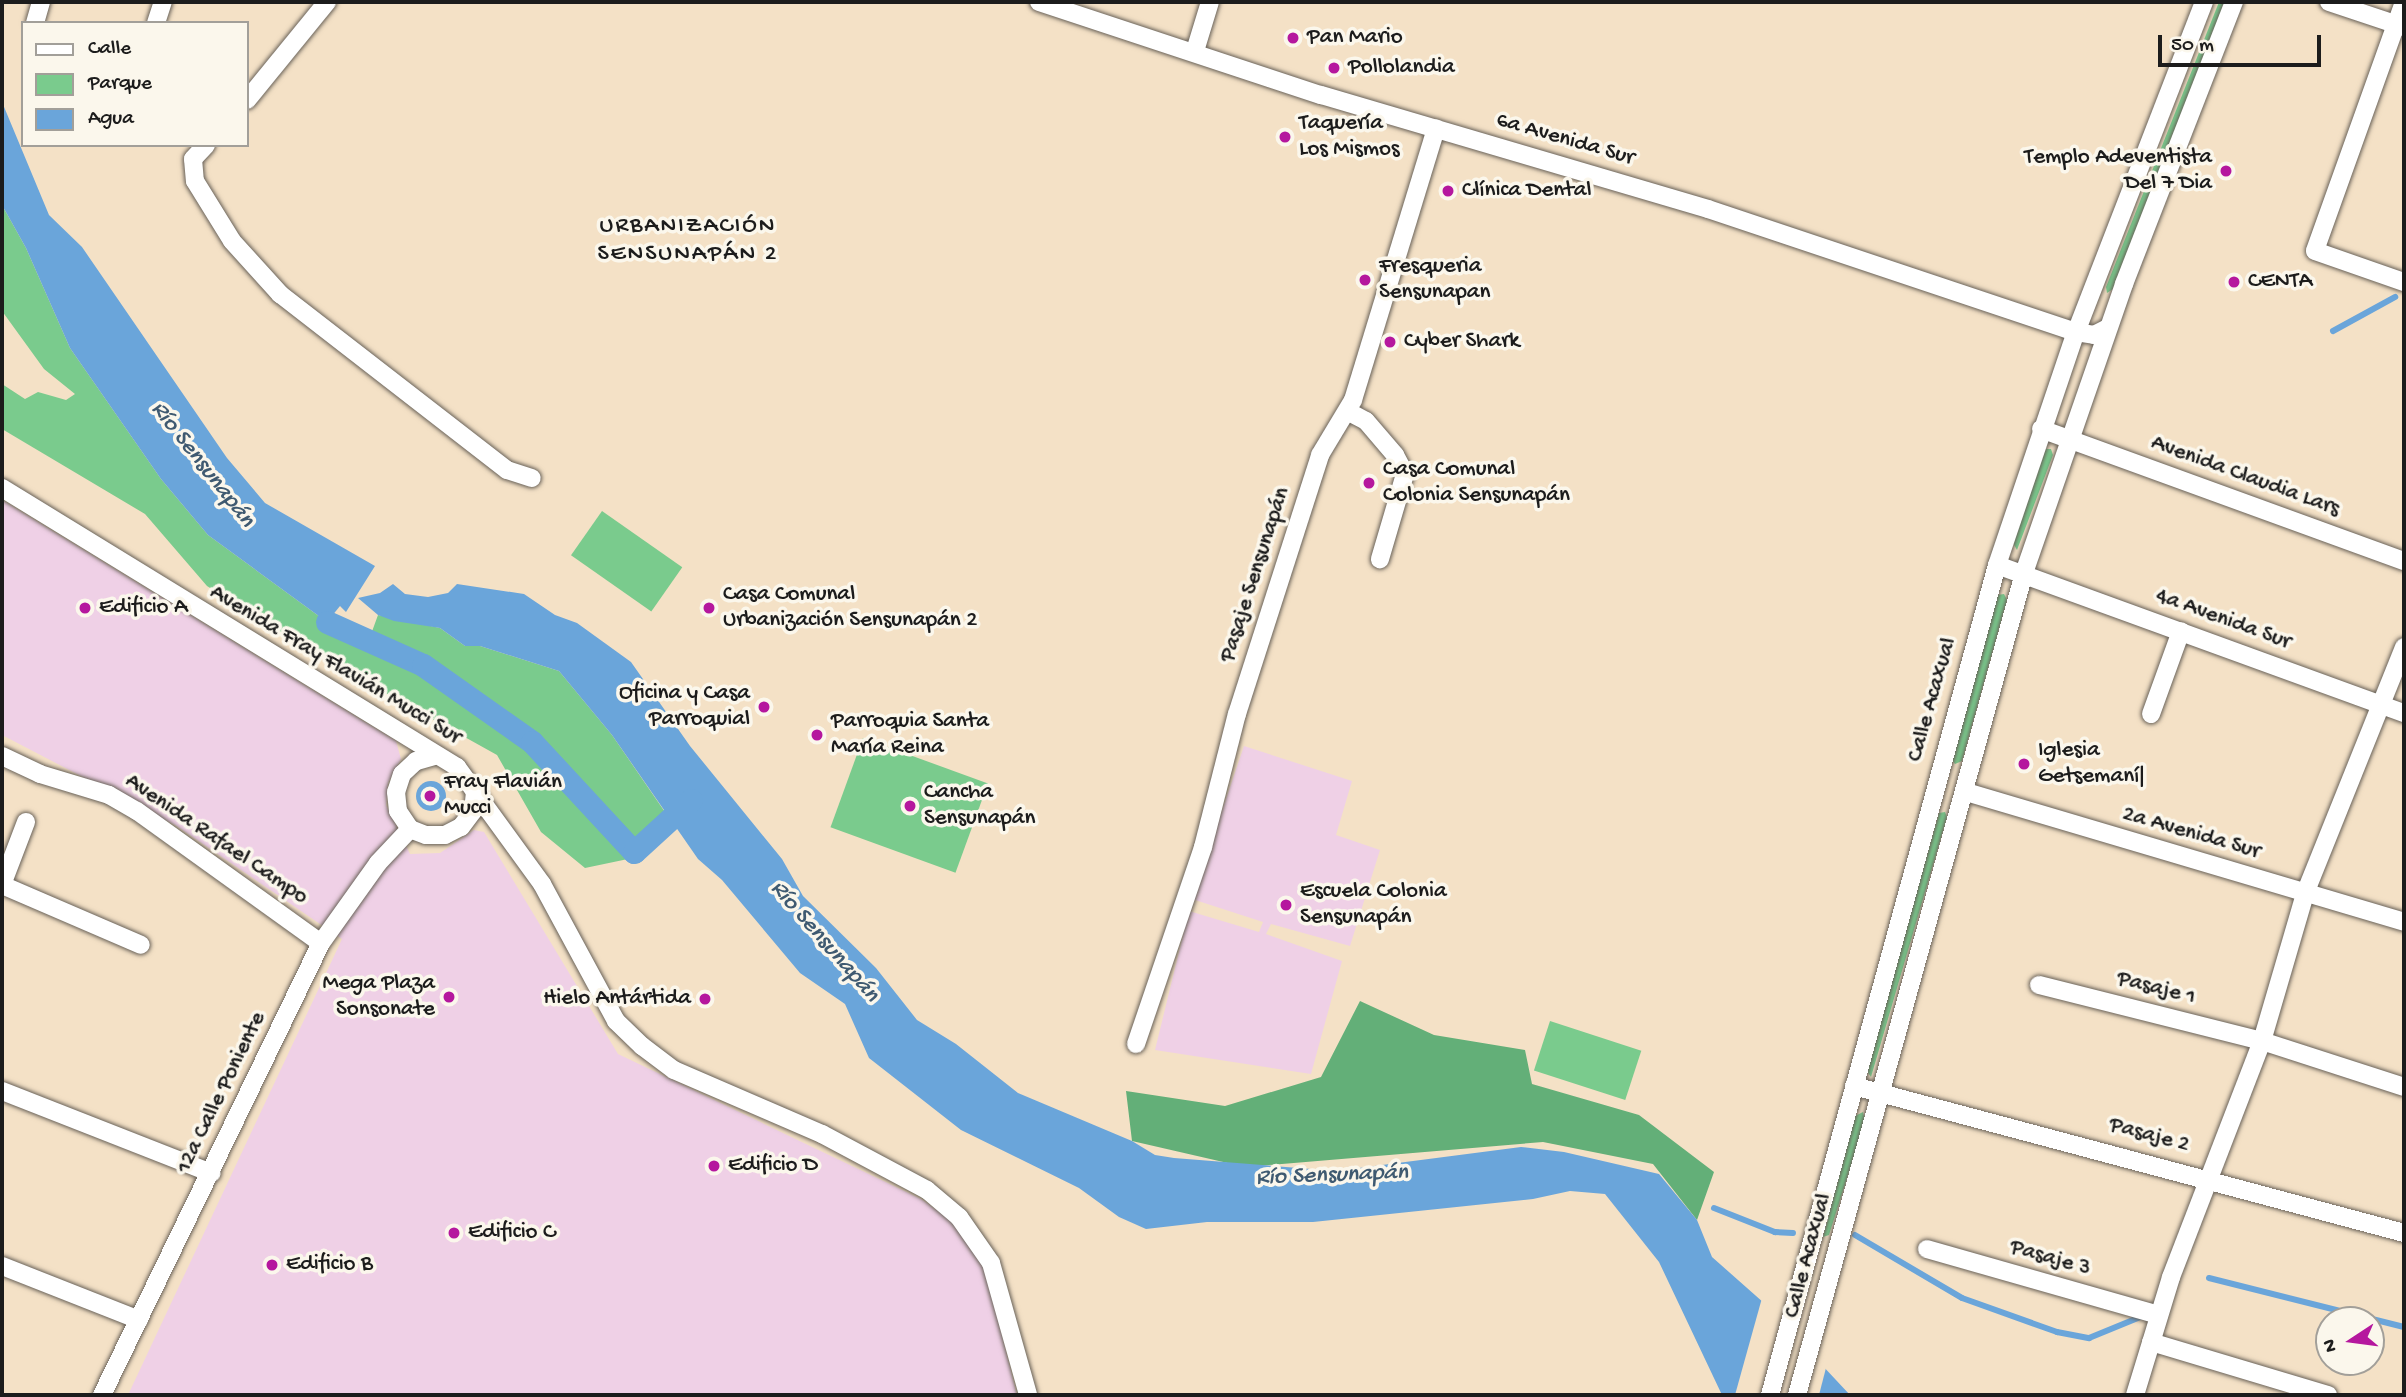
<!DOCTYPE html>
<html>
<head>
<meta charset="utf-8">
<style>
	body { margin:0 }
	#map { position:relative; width:2406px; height:1397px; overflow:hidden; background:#f4e1c6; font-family:"Gochi Hand",sans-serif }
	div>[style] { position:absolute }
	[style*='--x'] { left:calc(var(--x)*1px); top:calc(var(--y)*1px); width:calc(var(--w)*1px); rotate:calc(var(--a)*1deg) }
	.built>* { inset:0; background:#efd0e6 }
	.green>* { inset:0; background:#7acb8d; transform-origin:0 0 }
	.forest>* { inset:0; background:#63af78 }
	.water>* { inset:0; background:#6aa5da }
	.round { border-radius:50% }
	.pier>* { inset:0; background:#f4e1c6 }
	.stream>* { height:6px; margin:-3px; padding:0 3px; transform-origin:3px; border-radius:3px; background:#6aa5da }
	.canal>* { height:23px; margin:-11.5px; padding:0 11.5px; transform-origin:11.5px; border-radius:11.5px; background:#6aa5da }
	.roads { filter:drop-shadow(0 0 2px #686158) drop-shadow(0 0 2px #686158) }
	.street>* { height:18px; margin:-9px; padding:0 9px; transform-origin:9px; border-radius:9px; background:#fff }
	.dots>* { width:19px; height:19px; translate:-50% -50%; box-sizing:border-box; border:4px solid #fbf7ec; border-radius:50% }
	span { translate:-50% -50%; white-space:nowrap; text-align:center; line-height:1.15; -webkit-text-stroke:7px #fbf7ec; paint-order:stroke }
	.poi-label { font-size:23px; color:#1c1c1c }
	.left { translate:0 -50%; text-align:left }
	.right { translate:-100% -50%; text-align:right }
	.street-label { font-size:23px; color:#1c1c1c }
	.neighbourhood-label { font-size:24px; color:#1c1c1c; letter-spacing:2px }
	.water-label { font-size:24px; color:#3f5a71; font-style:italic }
	.frame { position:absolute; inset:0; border:4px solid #1c1c1c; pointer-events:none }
	.legend { position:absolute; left:21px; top:21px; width:228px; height:126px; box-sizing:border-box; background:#fbf7ec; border:2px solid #a29f99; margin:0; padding:9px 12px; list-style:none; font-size:21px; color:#1c1c1c }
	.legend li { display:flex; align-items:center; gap:14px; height:35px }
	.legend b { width:35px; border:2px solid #a29f99 }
	.north { position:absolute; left:2315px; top:1306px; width:70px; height:70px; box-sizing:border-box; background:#fbf7ec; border:2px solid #a29f99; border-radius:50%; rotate:257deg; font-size:19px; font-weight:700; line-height:28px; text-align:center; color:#1c1c1c }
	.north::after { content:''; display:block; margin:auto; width:24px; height:32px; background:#b5179e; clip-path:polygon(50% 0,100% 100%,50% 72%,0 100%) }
	.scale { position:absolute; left:2158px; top:35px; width:163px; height:32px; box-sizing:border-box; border:4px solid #1c1c1c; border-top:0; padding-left:9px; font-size:21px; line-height:24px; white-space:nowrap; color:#1c1c1c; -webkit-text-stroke:5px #fbf7ec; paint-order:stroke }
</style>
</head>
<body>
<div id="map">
	<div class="built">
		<div style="clip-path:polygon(2px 500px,396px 741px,401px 759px,388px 783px,386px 805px,410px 854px,440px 853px,474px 830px,484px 832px,618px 1054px,921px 1199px,953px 1222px,985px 1269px,1017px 1395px,128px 1395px,342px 939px,175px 825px,2px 735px)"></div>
		<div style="clip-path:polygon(1244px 746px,1352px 781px,1336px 835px,1380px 850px,1350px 946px,1271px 924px,1266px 934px,1342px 961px,1311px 1074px,1155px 1050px,1189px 911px,1259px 932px,1263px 922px,1192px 899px)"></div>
	</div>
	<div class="green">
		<div style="clip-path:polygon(2219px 2px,2226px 2px,2113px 289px,2107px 293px,2106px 287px)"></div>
		<div style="clip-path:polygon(2px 205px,26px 248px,70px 348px,161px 479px,208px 535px,327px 622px,423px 665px,532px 742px,628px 859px,585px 868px,541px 832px,497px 755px,312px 652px,207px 586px,145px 514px,2px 429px,2px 384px,25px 399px,38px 392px,66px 400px,75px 394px,44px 369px,2px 311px)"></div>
		<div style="clip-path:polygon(2044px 449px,2051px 449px,2053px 455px,2017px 550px,2013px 543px)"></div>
		<div style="left:602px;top:511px;width:98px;height:54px;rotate:35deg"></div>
		<div style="clip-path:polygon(2004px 594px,2007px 600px,1962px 761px,1955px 764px,1952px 760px,1997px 595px)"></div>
		<div style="clip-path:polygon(378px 615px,440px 628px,465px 646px,480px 646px,559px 671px,612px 735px,667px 815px,634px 844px,534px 739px,426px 662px,370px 637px)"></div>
		<div style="left:863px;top:738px;width:133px;height:95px;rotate:20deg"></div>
		<div style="clip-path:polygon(1945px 812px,1947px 817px,1871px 1077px,1866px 1070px,1939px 813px)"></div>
		<div style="left:1550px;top:1021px;width:96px;height:52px;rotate:18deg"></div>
		<div style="clip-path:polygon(1863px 1112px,1865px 1121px,1829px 1235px,1823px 1237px,1855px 1116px)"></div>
	</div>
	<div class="forest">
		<div style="clip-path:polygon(1360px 1001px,1434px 1035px,1525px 1050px,1532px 1084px,1639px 1115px,1714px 1172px,1697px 1220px,1653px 1164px,1543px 1142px,1245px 1167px,1132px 1141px,1126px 1091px,1225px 1106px,1321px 1077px)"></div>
	</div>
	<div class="water">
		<div style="clip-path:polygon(2px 102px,49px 215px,82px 247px,227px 458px,265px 503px,375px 566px,346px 612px,340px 606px,327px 622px,208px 535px,161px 479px,70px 348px,26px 248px,2px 205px)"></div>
		<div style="clip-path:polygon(393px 584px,405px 594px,428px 597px,448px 593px,457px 584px,524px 594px,555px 615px,577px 623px,631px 662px,690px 746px,782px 859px,803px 896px,876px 968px,917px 1020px,956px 1044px,1018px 1093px,1132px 1141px,1155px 1155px,1174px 1158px,1336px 1171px,1521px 1147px,1564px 1152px,1659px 1174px,1697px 1220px,1712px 1257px,1764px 1303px,1850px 1395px,1722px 1395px,1659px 1262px,1605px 1194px,1570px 1191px,1533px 1199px,1313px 1222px,1207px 1222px,1146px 1229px,1119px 1217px,1079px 1188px,961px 1130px,869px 1058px,845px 1004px,800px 973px,722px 880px,698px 859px,612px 735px,559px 671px,480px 646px,465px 646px,440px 628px,394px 621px,378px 615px,358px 598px,380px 593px)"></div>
		<div class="round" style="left:416px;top:781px;width:30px;height:30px"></div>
	</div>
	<div class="pier">
		<div style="clip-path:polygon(1762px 1298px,1827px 1364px,1819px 1395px,1735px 1395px)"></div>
	</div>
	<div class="stream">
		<div style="--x:2333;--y:331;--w:71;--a:-28.7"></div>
		<div style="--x:1714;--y:1208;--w:66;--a:21.5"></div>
		<div style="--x:1775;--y:1232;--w:18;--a:3"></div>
		<div style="--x:1855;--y:1235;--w:124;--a:30.5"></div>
		<div style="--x:1962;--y:1298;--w:101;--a:19.7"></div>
		<div style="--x:2057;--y:1332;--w:33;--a:11"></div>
		<div style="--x:2089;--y:1338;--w:58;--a:-22.2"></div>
		<div style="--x:2209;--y:1278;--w:201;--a:14.1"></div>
	</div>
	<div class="canal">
		<div style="--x:327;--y:622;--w:105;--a:24.1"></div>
		<div style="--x:423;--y:665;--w:133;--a:35.2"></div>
		<div style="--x:532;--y:742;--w:150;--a:47.2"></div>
		<div style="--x:634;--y:852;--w:77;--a:-42.4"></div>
	</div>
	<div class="roads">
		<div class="street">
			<div style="--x:1039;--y:2;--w:297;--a:18.3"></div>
			<div style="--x:1321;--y:95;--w:403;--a:16.4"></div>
			<div style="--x:1708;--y:209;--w:388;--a:18.5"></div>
			<div style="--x:2076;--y:332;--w:18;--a:9"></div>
			<div style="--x:2094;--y:335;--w:16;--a:-27"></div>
			<div style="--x:2329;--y:2;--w:79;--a:18.4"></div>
			<div style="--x:2404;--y:2;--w:264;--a:109.7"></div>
			<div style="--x:2315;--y:251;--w:94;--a:19.2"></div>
			<div style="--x:35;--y:23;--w:22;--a:-74"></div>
			<div style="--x:156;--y:23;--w:22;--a:-72"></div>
			<div style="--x:1195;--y:51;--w:51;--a:-73"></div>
			<div style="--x:247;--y:100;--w:127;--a:-50.8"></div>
			<div style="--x:206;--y:145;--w:19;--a:133"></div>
			<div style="--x:193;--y:159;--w:22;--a:85"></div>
			<div style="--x:195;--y:181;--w:70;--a:58.3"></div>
			<div style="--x:232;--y:241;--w:72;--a:47.8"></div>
			<div style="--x:280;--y:294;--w:287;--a:37.8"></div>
			<div style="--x:507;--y:470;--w:26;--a:18"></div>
			<div style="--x:1349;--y:412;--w:19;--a:28"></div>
			<div style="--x:1366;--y:421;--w:45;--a:49.5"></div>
			<div style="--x:1395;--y:455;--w:21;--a:62"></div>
			<div style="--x:1405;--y:474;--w:89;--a:106.4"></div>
			<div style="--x:2041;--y:429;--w:386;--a:20"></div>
			<div style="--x:2;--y:488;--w:534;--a:31.52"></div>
			<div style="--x:457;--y:767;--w:145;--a:54"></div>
			<div style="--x:542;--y:884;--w:156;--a:61.6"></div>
			<div style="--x:616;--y:1021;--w:36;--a:44"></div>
			<div style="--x:642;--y:1046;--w:40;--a:37"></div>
			<div style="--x:674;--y:1070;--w:161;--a:23.4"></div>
			<div style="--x:822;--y:1134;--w:119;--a:28.1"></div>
			<div style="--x:927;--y:1190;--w:42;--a:40.2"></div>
			<div style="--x:959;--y:1217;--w:56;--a:55.2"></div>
			<div style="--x:991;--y:1263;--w:137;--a:74.3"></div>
			<div style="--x:1997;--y:565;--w:433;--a:20"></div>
			<div style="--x:2151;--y:714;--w:88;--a:-70.1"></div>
			<div style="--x:2;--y:756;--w:42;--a:25.3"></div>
			<div style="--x:40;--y:774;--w:72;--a:16.9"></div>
			<div style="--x:109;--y:795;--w:32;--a:30"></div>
			<div style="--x:137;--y:811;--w:226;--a:35.7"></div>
			<div style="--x:434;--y:756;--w:19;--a:164"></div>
			<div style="--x:416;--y:761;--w:19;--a:137"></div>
			<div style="--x:402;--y:774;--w:19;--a:108"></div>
			<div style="--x:396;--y:792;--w:19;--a:84"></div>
			<div style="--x:398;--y:811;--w:22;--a:56"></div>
			<div style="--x:410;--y:829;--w:17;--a:21"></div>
			<div style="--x:426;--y:835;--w:19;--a:0"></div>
			<div style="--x:445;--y:835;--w:18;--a:-27"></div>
			<div style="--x:461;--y:827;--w:20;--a:-53"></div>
			<div style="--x:473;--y:811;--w:20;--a:-84"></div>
			<div style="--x:1966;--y:792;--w:457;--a:16.5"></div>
			<div style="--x:26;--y:822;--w:67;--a:110.9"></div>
			<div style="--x:2;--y:885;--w:151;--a:23.3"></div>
			<div style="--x:2039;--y:985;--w:230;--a:14.1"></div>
			<div style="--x:2262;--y:1041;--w:149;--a:17.9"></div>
			<div style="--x:1136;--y:1044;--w:208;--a:-71.2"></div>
			<div style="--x:1203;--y:847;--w:137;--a:-75.7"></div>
			<div style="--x:1237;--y:714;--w:272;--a:-72.2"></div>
			<div style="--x:1320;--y:455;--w:64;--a:-59"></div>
			<div style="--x:1353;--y:400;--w:284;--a:-73"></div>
			<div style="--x:1854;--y:1086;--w:569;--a:14.96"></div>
			<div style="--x:2;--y:1091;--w:225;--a:21.4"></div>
			<div style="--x:1927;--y:1249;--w:241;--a:15.9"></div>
			<div style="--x:2;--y:1266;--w:147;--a:21.5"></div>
			<div style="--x:2151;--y:1342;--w:185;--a:16.7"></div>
			<div style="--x:102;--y:1395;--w:502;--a:-64.15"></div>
			<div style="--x:321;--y:943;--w:98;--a:-54.5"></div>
			<div style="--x:378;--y:863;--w:47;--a:-46.7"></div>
			<div style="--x:1770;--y:1395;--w:860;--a:-74.7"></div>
			<div style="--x:1997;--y:565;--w:246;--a:-71.3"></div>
			<div style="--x:2076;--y:332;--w:354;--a:-68.8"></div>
			<div style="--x:1797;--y:1395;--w:853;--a:-74.56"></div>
			<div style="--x:2024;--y:573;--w:306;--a:-70.9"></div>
			<div style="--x:2124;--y:284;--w:303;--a:-68.7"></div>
			<div style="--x:2135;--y:1395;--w:123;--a:-73"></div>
			<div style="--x:2171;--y:1277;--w:253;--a:-68.9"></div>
			<div style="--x:2262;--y:1041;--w:156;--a:-73.7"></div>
			<div style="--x:2306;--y:891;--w:263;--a:-68.1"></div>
		</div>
	</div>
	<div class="dots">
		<div style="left:1293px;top:38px;background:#b5179e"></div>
		<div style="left:1334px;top:68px;background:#b5179e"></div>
		<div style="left:1285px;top:137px;background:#b5179e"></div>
		<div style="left:2226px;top:171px;background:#b5179e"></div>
		<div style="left:1448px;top:191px;background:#b5179e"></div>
		<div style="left:1365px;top:280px;background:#b5179e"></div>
		<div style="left:2234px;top:282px;background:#b5179e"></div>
		<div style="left:1390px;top:342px;background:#b5179e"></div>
		<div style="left:1369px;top:483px;background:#b5179e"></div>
		<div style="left:85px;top:608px;background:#b5179e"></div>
		<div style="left:709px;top:608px;background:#b5179e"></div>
		<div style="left:764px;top:707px;background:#b5179e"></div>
		<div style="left:817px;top:735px;background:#b5179e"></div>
		<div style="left:2024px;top:764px;background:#b5179e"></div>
		<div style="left:430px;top:796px;background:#b5179e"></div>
		<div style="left:910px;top:806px;background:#b5179e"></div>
		<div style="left:1286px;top:905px;background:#b5179e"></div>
		<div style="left:449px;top:997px;background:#b5179e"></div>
		<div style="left:705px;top:999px;background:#b5179e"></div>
		<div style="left:714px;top:1166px;background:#b5179e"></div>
		<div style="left:454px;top:1233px;background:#b5179e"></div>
		<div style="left:272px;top:1265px;background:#b5179e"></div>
	</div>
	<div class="poi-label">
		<span class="left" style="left:1307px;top:38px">Pan Mario</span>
		<span class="left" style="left:1348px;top:68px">Pollolandia</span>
		<span class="left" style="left:1299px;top:137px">Taquería<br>Los Mismos</span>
		<span class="right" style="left:2212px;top:171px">Templo Adeventista<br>Del 7 Dia</span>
		<span class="left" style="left:1462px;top:191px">Clínica Dental</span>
		<span class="left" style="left:1379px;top:280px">Fresqueria<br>Sensunapan</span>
		<span class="left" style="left:2248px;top:282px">CENTA</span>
		<span class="left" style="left:1404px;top:342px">Cyber Shark</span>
		<span class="left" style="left:1383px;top:483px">Casa Comunal<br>Colonia Sensunapán</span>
		<span class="left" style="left:723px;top:608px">Casa Comunal<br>Urbanización Sensunapán 2</span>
		<span class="left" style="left:99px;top:608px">Edificio A</span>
		<span class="right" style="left:750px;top:707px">Oficina y Casa<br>Parroquial</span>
		<span class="left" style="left:831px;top:735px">Parroquia Santa<br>María Reina</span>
		<span class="left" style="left:2038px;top:764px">Iglesia<br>Getsemaní|</span>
		<span class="left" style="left:444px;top:796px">Fray Flavián<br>Mucci</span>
		<span class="left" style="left:924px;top:806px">Cancha<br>Sensunapán</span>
		<span class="left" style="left:1300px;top:905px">Escuela Colonia<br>Sensunapán</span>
		<span class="right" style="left:435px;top:997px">Mega Plaza<br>Sonsonate</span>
		<span class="right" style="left:691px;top:999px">Hielo Antártida</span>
		<span class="left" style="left:728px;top:1166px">Edificio D</span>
		<span class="left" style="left:468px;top:1233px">Edificio C</span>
		<span class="left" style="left:286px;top:1265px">Edificio B</span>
	</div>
	<div class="street-label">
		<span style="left:1565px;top:140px;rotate:16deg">6a Avenida Sur</span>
		<span style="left:2245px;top:477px;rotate:20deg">Avenida Claudia Lars</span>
		<span style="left:1256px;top:575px;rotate:-72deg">Pasaje Sensunapán</span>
		<span style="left:2223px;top:620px;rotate:20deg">4a Avenida Sur</span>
		<span style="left:335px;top:666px;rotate:31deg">Avenida Fray Flavián Mucci Sur</span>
		<span style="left:1933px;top:700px;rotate:-74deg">Calle Acaxual</span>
		<span style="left:2191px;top:834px;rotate:16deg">2a Avenida Sur</span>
		<span style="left:216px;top:840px;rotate:34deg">Avenida Rafael Campo</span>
		<span style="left:2156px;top:989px;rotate:14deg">Pasaje 1</span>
		<span style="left:222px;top:1093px;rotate:-64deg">12a Calle Poniente</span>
		<span style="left:2149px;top:1136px;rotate:15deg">Pasaje 2</span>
		<span style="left:1809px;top:1256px;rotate:-75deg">Calle Acaxual</span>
		<span style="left:2050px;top:1259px;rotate:16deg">Pasaje 3</span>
	</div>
	<div class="neighbourhood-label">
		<span style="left:688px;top:241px">URBANIZACIÓN<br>SENSUNAPÁN 2</span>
	</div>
	<div class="water-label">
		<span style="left:202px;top:465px;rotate:52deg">Río Sensunapán</span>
		<span style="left:824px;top:942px;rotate:49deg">Río Sensunapán</span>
		<span style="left:1332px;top:1176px;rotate:-2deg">Río Sensunapán</span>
	</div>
	<div class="frame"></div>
	<ul class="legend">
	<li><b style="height:9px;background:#fff"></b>Calle</li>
	<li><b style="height:19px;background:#7acb8d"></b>Parque</li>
	<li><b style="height:19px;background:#6aa5da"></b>Agua</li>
	</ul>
	<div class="north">N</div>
	<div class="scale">50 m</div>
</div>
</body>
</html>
